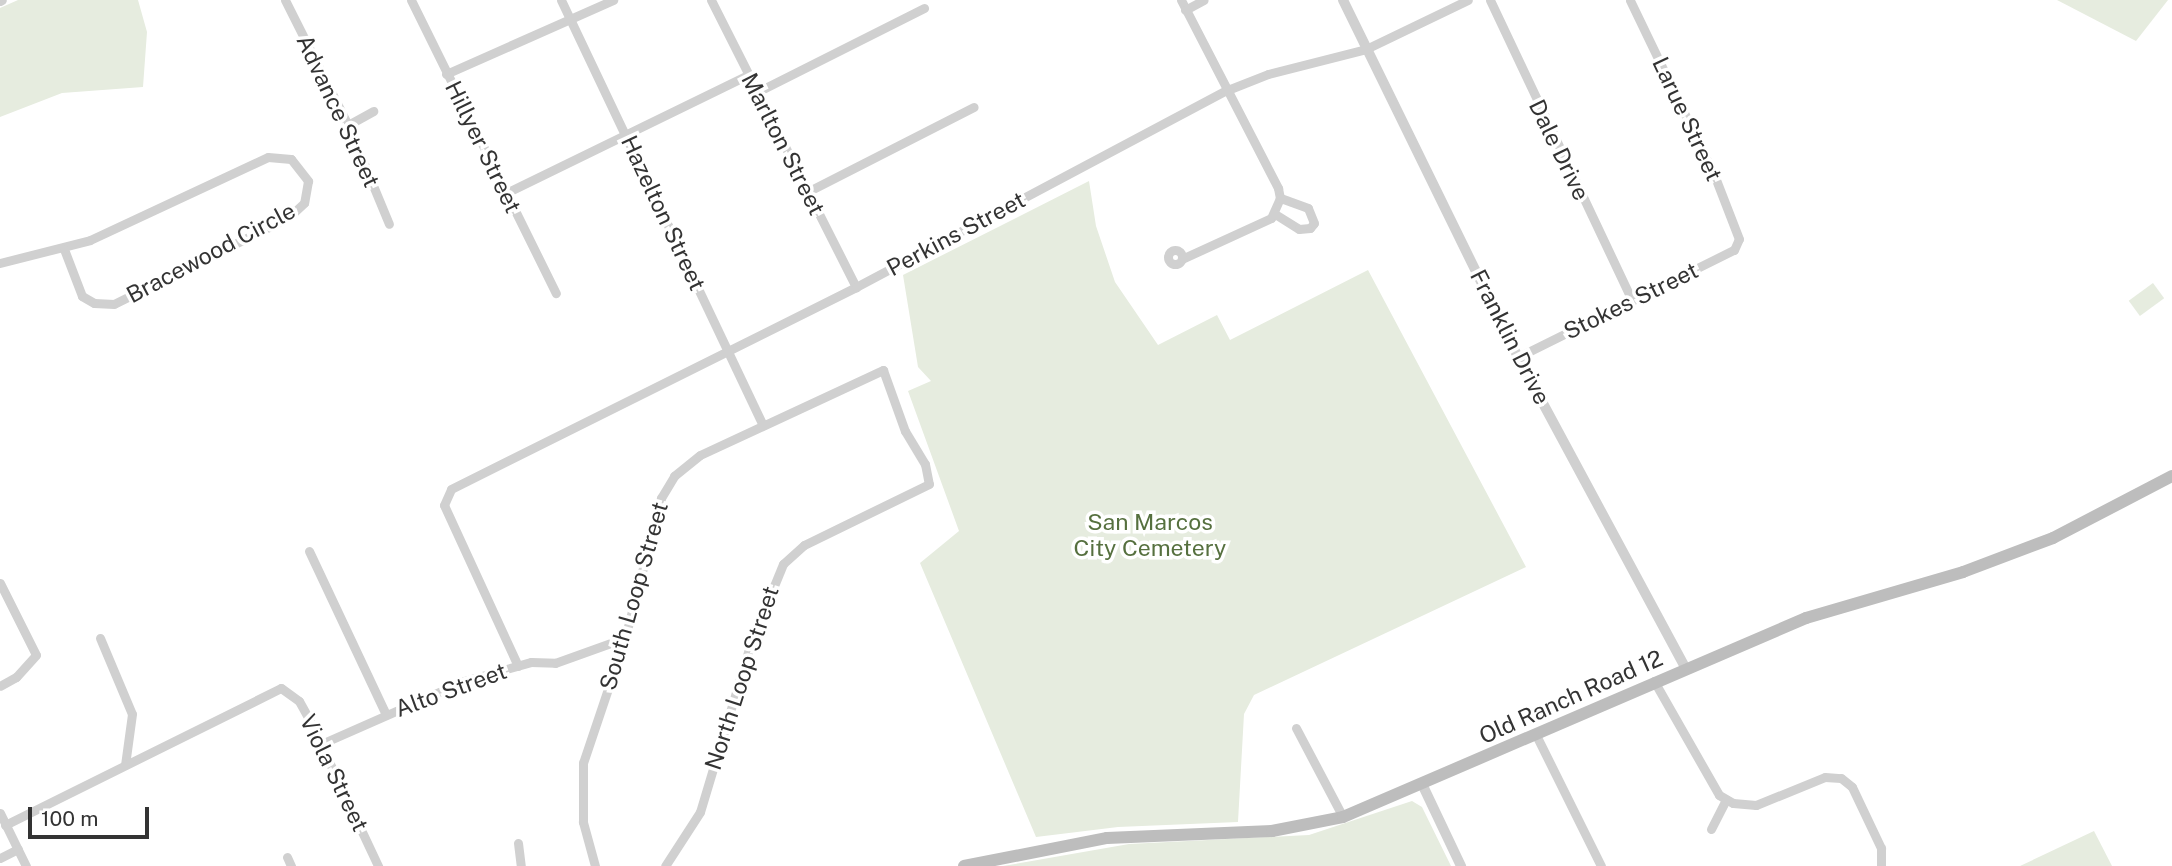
<!DOCTYPE html>
<html>
<head>
<meta charset="utf-8">
<style>
	body { margin:0 }
	#map { position:relative; width:2172px; height:866px; overflow:hidden; background:#fff; font-family:"Public Sans",sans-serif }
	div>[style] { position:absolute }
	[style*='--x'] { left:calc(var(--x)*1px); top:calc(var(--y)*1px); width:calc(var(--w)*1px); rotate:calc(var(--a)*1deg) }
	.green>* { inset:0; background:#e6ecdf; transform-origin:0 0 }
	.minor>* { height:9px; margin:-4.5px; padding:0 4.5px; transform-origin:4.5px; border-radius:4.5px; background:#d0d0d0 }
	.minor>.ring { margin:-4.5px; padding:0; box-sizing:content-box; background:none; border:9px solid #d0d0d0; border-radius:50% }
	.tertiary>* { height:10px; margin:-5px; padding:0 5px; transform-origin:5px; border-radius:5px; background:#d0d0d0 }
	.secondary>* { height:12px; margin:-6px; padding:0 6px; transform-origin:6px; border-radius:6px; background:#bdbdbd }
	span { translate:-50% -50%; white-space:nowrap; text-align:center; line-height:1.15; -webkit-text-stroke:7px #fff; paint-order:stroke }
	.street-label { font-size:23px; color:#333 }
	.park-label { font-size:23px; color:#56703f }
	.scale { position:absolute; left:28px; top:807px; width:121px; height:32px; box-sizing:border-box; border:4px solid #333; border-top:0; padding-left:9px; font-size:21px; line-height:24px; white-space:nowrap; color:#333; -webkit-text-stroke:5px #fff; paint-order:stroke }
</style>
</head>
<body>
<div id="map">
	<div class="green">
		<div style="clip-path:polygon(18px 0,138px 0,147px 32px,143px 87px,62px 93px,0 117px,0 8px)"></div>
		<div style="clip-path:polygon(2057px 0,2168px 0,2136px 41px)"></div>
		<div style="clip-path:polygon(1089px 181px,1096px 226px,1115px 282px,1158px 345px,1217px 315px,1230px 340px,1368px 270px,1526px 567px,1254px 695px,1244px 714px,1238px 822px,1118px 827px,1036px 837px,920px 563px,959px 531px,908px 391px,931px 381px,918px 367px,903px 275px)"></div>
		<div style="left:2153px;top:283px;width:19px;height:30px;rotate:54deg"></div>
		<div style="clip-path:polygon(1412px 801px,1422px 807px,1451px 866px,1003px 866px,1129px 844px,1309px 835px)"></div>
		<div style="clip-path:polygon(2094px 831px,2112px 866px,2020px 866px)"></div>
	</div>
	<div class="minor">
		<div style="--x:285;--y:0;--w:140;--a:63.3"></div>
		<div style="--x:348;--y:125;--w:107;--a:67.5"></div>
		<div style="--x:411;--y:0;--w:327;--a:63.7"></div>
		<div style="--x:561;--y:0;--w:471;--a:64.6"></div>
		<div style="--x:711;--y:0;--w:322;--a:63.2"></div>
		<div style="--x:1181;--y:0;--w:212;--a:62.7"></div>
		<div style="--x:1278;--y:188;--w:10;--a:79"></div>
		<div style="--x:1280;--y:198;--w:22;--a:114"></div>
		<div style="--x:1271;--y:218;--w:98;--a:155.3"></div>
		<div style="--x:1490;--y:0;--w:333;--a:64.7"></div>
		<div style="--x:0;--y:1;--w:2;--a:-27"></div>
		<div style="--x:1185;--y:10;--w:21;--a:-28"></div>
		<div style="--x:446;--y:74;--w:183;--a:-23.9"></div>
		<div style="--x:757;--y:92;--w:187;--a:-26.7"></div>
		<div style="--x:348;--y:125;--w:29;--a:-29"></div>
		<div style="--x:807;--y:192;--w:187;--a:-27"></div>
		<div style="--x:506;--y:193;--w:269;--a:-26"></div>
		<div style="--x:1275;--y:214;--w:28;--a:32"></div>
		<div style="--x:1299;--y:229;--w:11;--a:-5"></div>
		<div style="--x:1310;--y:228;--w:6;--a:-51"></div>
		<div style="--x:1314;--y:223;--w:16;--a:-112"></div>
		<div style="--x:1308;--y:208;--w:30;--a:-160"></div>
		<div class="ring" style="left:1168px;top:250px;width:5px;height:5px"></div>
		<div style="--x:0;--y:263;--w:93;--a:-14.3"></div>
		<div style="--x:90;--y:240;--w:196;--a:-25"></div>
		<div style="--x:268;--y:157;--w:23;--a:5"></div>
		<div style="--x:291;--y:159;--w:28;--a:52"></div>
		<div style="--x:308;--y:181;--w:22;--a:100"></div>
		<div style="--x:304;--y:203;--w:21;--a:137"></div>
		<div style="--x:289;--y:217;--w:195;--a:153.6"></div>
		<div style="--x:114;--y:304;--w:20;--a:-177"></div>
		<div style="--x:94;--y:303;--w:14;--a:-150"></div>
		<div style="--x:82;--y:296;--w:50;--a:-111"></div>
		<div style="--x:1518;--y:357;--w:241;--a:-26.4"></div>
		<div style="--x:1734;--y:250;--w:12;--a:-66"></div>
		<div style="--x:1739;--y:239;--w:66;--a:-111.2"></div>
		<div style="--x:1715;--y:177;--w:196;--a:-115.7"></div>
		<div style="--x:309;--y:551;--w:181;--a:64.8"></div>
		<div style="--x:0;--y:583;--w:80;--a:63.4"></div>
		<div style="--x:36;--y:655;--w:30;--a:132"></div>
		<div style="--x:16;--y:677;--w:18;--a:151"></div>
		<div style="--x:100;--y:638;--w:82;--a:67.2"></div>
		<div style="--x:132;--y:714;--w:51;--a:97.8"></div>
		<div style="--x:518;--y:666;--w:177;--a:-114.7"></div>
		<div style="--x:444;--y:505;--w:17;--a:-66"></div>
		<div style="--x:451;--y:489;--w:453;--a:-26.5"></div>
		<div style="--x:856;--y:287;--w:418;--a:-28"></div>
		<div style="--x:1225;--y:91;--w:46;--a:-21.6"></div>
		<div style="--x:1268;--y:74;--w:101;--a:-14.3"></div>
		<div style="--x:1366;--y:49;--w:113;--a:-25.7"></div>
		<div style="--x:1654;--y:681;--w:131;--a:60.3"></div>
		<div style="--x:1719;--y:795;--w:16;--a:30"></div>
		<div style="--x:1733;--y:803;--w:23;--a:5"></div>
		<div style="--x:1756;--y:805;--w:74;--a:-22.1"></div>
		<div style="--x:1825;--y:777;--w:16;--a:4"></div>
		<div style="--x:1841;--y:778;--w:14;--a:39"></div>
		<div style="--x:1852;--y:787;--w:68;--a:64.6"></div>
		<div style="--x:1881;--y:848;--w:18;--a:90"></div>
		<div style="--x:1296;--y:728;--w:101;--a:62.2"></div>
		<div style="--x:1536;--y:735;--w:146;--a:63.6"></div>
		<div style="--x:321;--y:744;--w:156;--a:-23.8"></div>
		<div style="--x:464;--y:681;--w:70;--a:-15.8"></div>
		<div style="--x:531;--y:662;--w:24;--a:2"></div>
		<div style="--x:555;--y:663;--w:74;--a:-19.7"></div>
		<div style="--x:0;--y:813;--w:59;--a:63.9"></div>
		<div style="--x:5;--y:825;--w:308;--a:-26.4"></div>
		<div style="--x:281;--y:688;--w:22;--a:36"></div>
		<div style="--x:299;--y:701;--w:18;--a:61"></div>
		<div style="--x:308;--y:717;--w:165;--a:64.8"></div>
		<div style="--x:1711;--y:829;--w:33;--a:-63"></div>
		<div style="--x:518;--y:843;--w:23;--a:83"></div>
		<div style="--x:287;--y:857;--w:10;--a:66"></div>
		<div style="--x:0;--y:858;--w:20;--a:-27"></div>
		<div style="--x:595;--y:866;--w:46;--a:-105.3"></div>
		<div style="--x:583;--y:822;--w:59;--a:-90"></div>
		<div style="--x:583;--y:763;--w:132;--a:-71.4"></div>
		<div style="--x:625;--y:638;--w:145;--a:-75.6"></div>
		<div style="--x:661;--y:498;--w:26;--a:-59"></div>
		<div style="--x:674;--y:476;--w:33;--a:-39"></div>
		<div style="--x:700;--y:455;--w:202;--a:-24.9"></div>
		<div style="--x:883;--y:370;--w:65;--a:70.2"></div>
		<div style="--x:905;--y:431;--w:39;--a:59"></div>
		<div style="--x:925;--y:464;--w:20;--a:79"></div>
		<div style="--x:929;--y:484;--w:139;--a:154"></div>
		<div style="--x:804;--y:545;--w:28;--a:138"></div>
		<div style="--x:783;--y:564;--w:84;--a:112.3"></div>
		<div style="--x:751;--y:642;--w:177;--a:106.7"></div>
		<div style="--x:700;--y:812;--w:64;--a:122.9"></div>
	</div>
	<div class="tertiary">
		<div style="--x:1343;--y:0;--w:398;--a:63.9"></div>
		<div style="--x:1518;--y:357;--w:354;--a:61.7"></div>
		<div style="--x:1423;--y:786;--w:89;--a:64.6"></div>
	</div>
	<div class="secondary">
		<div style="--x:964;--y:866;--w:146;--a:-11.1"></div>
		<div style="--x:1107;--y:838;--w:165;--a:-2.4"></div>
		<div style="--x:1272;--y:831;--w:72;--a:-11.2"></div>
		<div style="--x:1343;--y:817;--w:504;--a:-23.26"></div>
		<div style="--x:1806;--y:618;--w:164;--a:-16.3"></div>
		<div style="--x:1963;--y:572;--w:96;--a:-20.7"></div>
		<div style="--x:2053;--y:538;--w:134;--a:-27.5"></div>
	</div>
	<div class="street-label">
		<span style="left:338px;top:111px;rotate:65deg">Advance Street</span>
		<span style="left:1687px;top:119px;rotate:65deg">Larue Street</span>
		<span style="left:783px;top:144px;rotate:63deg">Marlton Street</span>
		<span style="left:483px;top:147px;rotate:64deg">Hillyer Street</span>
		<span style="left:1559px;top:150px;rotate:64deg">Dale Drive</span>
		<span style="left:663px;top:213px;rotate:65deg">Hazelton Street</span>
		<span style="left:956px;top:234px;rotate:-28deg">Perkins Street</span>
		<span style="left:211px;top:253px;rotate:-28deg">Bracewood Circle</span>
		<span style="left:1631px;top:301px;rotate:-26deg">Stokes Street</span>
		<span style="left:1510px;top:337px;rotate:63deg">Franklin Drive</span>
		<span style="left:634px;top:596px;rotate:-74deg">South Loop Street</span>
		<span style="left:742px;top:678px;rotate:-72deg">North Loop Street</span>
		<span style="left:451px;top:690px;rotate:-20deg">Alto Street</span>
		<span style="left:1571px;top:697px;rotate:-24deg">Old Ranch Road 12</span>
		<span style="left:334px;top:773px;rotate:64deg">Viola Street</span>
	</div>
	<div class="park-label">
		<span style="left:1150px;top:535px">San Marcos<br>City Cemetery</span>
	</div>
	<div class="scale">100 m</div>
</div>
</body>
</html>
